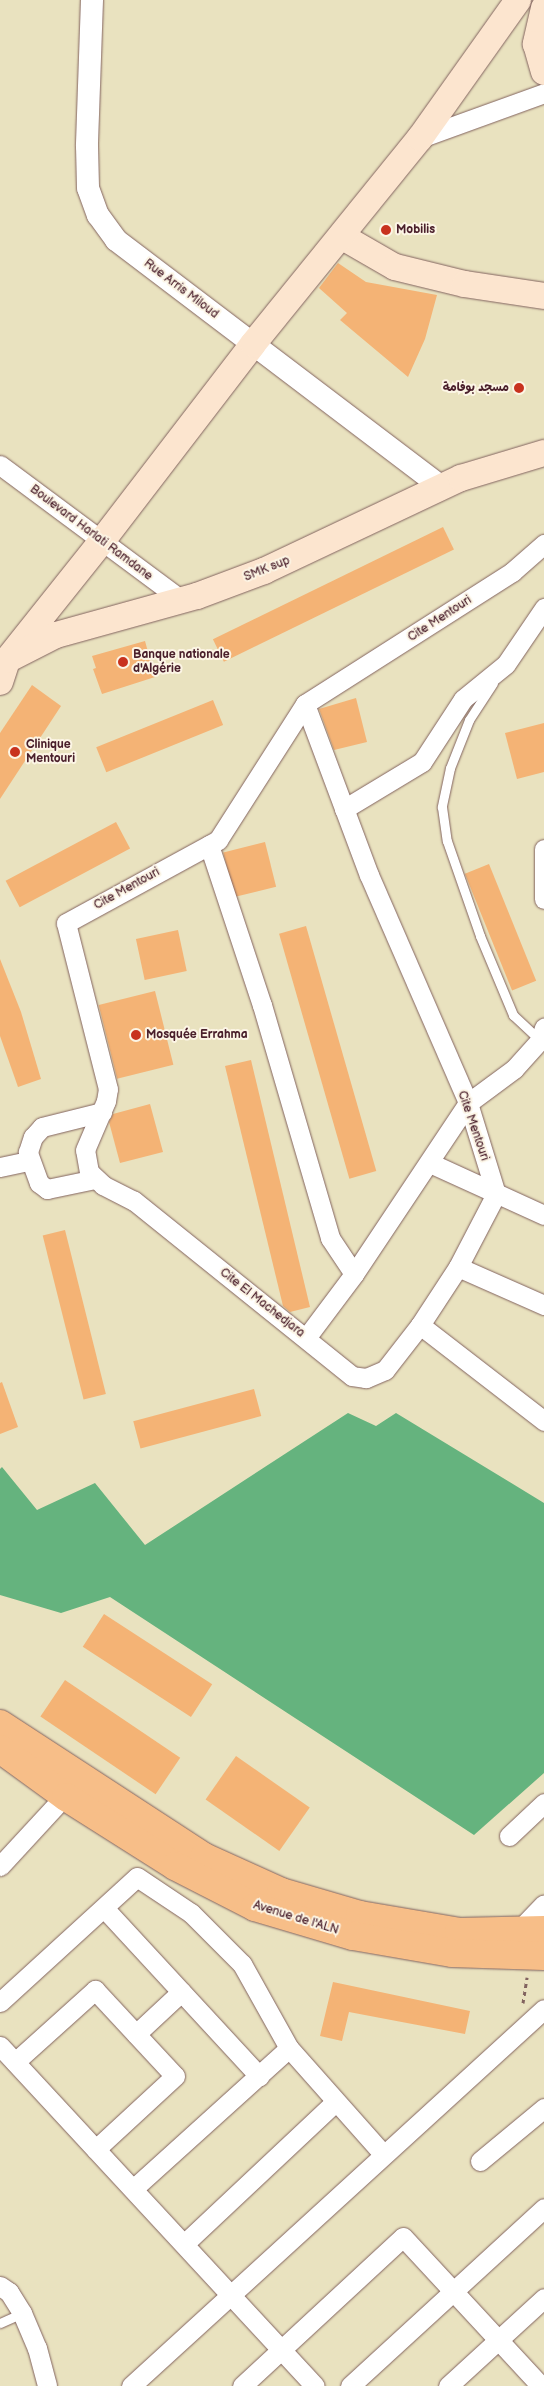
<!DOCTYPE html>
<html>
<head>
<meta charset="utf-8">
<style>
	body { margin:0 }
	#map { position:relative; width:544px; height:2386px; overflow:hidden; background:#e9e2bf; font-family:"Balsamiq Sans","Playpen Sans Arabic",sans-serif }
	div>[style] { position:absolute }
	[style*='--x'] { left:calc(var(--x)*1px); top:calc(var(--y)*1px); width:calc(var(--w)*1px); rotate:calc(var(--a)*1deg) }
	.forest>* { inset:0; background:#65b37e }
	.building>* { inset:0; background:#f4b375; transform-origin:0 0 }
	.path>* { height:3px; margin-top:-1.5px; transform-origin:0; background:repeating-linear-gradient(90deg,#82635f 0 4px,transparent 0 8px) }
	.roads { filter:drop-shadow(0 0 1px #82635f) drop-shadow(0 0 1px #82635f) }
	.service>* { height:9px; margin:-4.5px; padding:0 4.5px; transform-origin:4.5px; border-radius:4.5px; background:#fff }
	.minor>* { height:19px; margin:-9.5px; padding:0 9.5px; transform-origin:9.5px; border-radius:9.5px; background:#fff }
	.tertiary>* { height:22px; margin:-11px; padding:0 11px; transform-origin:11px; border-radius:11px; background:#fff }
	.secondary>* { height:26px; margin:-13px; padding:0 13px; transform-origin:13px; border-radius:13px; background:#fce5cf }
	.primary>* { height:28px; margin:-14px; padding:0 14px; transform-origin:14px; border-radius:14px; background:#f7be88 }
	.dots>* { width:14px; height:14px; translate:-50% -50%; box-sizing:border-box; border:2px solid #fcf5e5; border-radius:50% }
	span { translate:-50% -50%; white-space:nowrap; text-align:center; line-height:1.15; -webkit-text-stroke:4px #fcf5e5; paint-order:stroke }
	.poi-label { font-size:12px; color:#4a1f2b; font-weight:700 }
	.left { translate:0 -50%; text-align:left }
	.right { translate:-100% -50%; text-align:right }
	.street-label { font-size:12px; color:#4a1f2b }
</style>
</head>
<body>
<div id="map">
	<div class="forest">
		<div style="clip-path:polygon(348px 1413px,376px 1426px,396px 1413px,544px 1503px,544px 1773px,474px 1835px,110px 1597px,61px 1613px,0 1595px,0 1469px,2px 1467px,37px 1510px,95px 1483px,145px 1545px)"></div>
	</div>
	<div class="building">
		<div style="clip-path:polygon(338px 263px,366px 282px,437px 295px,425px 339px,408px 377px,340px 320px,347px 313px,319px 288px)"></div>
		<div style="left:443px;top:527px;width:25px;height:256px;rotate:64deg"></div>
		<div style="clip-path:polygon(145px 641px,155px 677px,102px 694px,93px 669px,96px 668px,92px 656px)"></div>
		<div style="clip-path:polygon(32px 685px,61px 706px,0 799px,0 733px)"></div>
		<div style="clip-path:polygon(356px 698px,367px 742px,334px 750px,319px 709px)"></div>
		<div style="left:213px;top:700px;width:27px;height:126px;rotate:68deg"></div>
		<div style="clip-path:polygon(544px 723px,544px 772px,517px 779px,505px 733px)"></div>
		<div style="left:116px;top:822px;width:30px;height:125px;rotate:62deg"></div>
		<div style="left:265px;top:842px;width:46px;height:43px;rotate:76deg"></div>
		<div style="left:489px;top:864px;width:126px;height:26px;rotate:68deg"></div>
		<div style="left:306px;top:926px;width:255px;height:28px;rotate:74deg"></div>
		<div style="left:178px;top:930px;width:42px;height:43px;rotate:78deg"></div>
		<div style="clip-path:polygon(0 959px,21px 1012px,41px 1079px,18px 1087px,0 1036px)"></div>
		<div style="left:155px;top:991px;width:76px;height:58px;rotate:76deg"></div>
		<div style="clip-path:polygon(251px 1060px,310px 1307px,290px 1312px,283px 1306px,225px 1066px)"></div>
		<div style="clip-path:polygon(150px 1104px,163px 1152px,120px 1163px,109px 1122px,113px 1114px)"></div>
		<div style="left:65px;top:1230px;width:169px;height:23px;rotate:76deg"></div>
		<div style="clip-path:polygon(2px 1382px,18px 1427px,0 1434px,0 1383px)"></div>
		<div style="left:254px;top:1389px;width:28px;height:125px;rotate:75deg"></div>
		<div style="left:104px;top:1614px;width:129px;height:39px;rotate:33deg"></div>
		<div style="left:65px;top:1680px;width:139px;height:44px;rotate:34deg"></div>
		<div style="left:236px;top:1756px;width:90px;height:53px;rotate:35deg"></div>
		<div style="clip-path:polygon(333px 1982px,470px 2011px,465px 2034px,349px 2012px,342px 2041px,320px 2036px)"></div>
	</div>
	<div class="path">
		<div style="--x:523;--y:2003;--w:26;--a:-81"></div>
	</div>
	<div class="roads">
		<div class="service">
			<div style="--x:493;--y:683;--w:44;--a:123"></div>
			<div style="--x:469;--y:720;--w:52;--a:111.6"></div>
			<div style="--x:450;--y:768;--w:40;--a:102"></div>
			<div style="--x:442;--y:807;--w:34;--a:82"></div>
			<div style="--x:447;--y:841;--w:101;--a:70.8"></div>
			<div style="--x:480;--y:936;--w:86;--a:67.3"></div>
			<div style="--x:513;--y:1015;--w:37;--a:43"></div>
			<div style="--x:0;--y:2323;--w:24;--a:-24"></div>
		</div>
		<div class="minor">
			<div style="--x:420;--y:138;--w:132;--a:-19.9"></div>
			<div style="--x:0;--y:465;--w:227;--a:36.6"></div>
			<div style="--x:305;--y:704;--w:183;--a:69.5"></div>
			<div style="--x:369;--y:875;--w:249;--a:66.5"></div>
			<div style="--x:468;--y:1103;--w:95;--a:72.9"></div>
			<div style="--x:496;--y:1194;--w:82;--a:117.5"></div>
			<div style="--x:458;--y:1267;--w:69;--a:123.2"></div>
			<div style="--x:420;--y:1325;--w:57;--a:127.9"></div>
			<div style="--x:385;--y:1370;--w:21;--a:157"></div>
			<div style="--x:366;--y:1378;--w:14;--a:-172"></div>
			<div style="--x:352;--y:1376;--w:280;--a:-141.2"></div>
			<div style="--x:134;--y:1201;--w:35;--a:-153"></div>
			<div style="--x:103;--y:1185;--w:19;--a:-137"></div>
			<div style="--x:89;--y:1172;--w:22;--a:-100"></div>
			<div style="--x:85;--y:1150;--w:53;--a:-66.8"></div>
			<div style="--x:106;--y:1101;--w:12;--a:-81"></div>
			<div style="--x:108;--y:1089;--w:171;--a:-104.2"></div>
			<div style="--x:66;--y:923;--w:173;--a:-28.6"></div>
			<div style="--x:218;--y:840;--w:161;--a:-57.4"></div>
			<div style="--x:305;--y:704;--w:246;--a:-32.5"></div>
			<div style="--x:512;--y:572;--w:43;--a:-41.2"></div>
			<div style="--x:344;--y:809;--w:91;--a:-31.1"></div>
			<div style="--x:422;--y:762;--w:75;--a:-56.9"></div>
			<div style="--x:463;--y:699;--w:55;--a:-39.1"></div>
			<div style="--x:506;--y:664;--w:68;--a:-55.8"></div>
			<div style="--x:209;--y:845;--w:169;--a:71.7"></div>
			<div style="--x:262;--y:1005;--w:243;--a:73.7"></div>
			<div style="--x:330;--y:1238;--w:43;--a:56.3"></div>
			<div style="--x:544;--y:849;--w:50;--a:90"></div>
			<div style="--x:430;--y:1163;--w:125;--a:24.5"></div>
			<div style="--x:0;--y:1167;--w:30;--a:-12"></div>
			<div style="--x:95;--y:1179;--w:49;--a:168.2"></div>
			<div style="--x:47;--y:1189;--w:10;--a:-143"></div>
			<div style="--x:39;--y:1183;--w:33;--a:-110"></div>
			<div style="--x:28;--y:1152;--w:16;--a:-72"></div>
			<div style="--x:33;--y:1137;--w:13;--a:-48"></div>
			<div style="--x:42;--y:1127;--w:62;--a:-14"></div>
			<div style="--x:458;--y:1267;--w:94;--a:23.8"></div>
			<div style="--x:420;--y:1325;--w:157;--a:37.7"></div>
			<div style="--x:306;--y:1338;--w:80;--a:-53.1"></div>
			<div style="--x:354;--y:1274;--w:206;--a:-56.3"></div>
			<div style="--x:468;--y:1103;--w:57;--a:-36.5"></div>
			<div style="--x:514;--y:1069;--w:39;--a:-48"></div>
			<div style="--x:540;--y:1040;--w:13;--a:-72"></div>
			<div style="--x:509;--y:1836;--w:48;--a:-43.3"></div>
			<div style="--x:0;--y:1866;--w:106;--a:-47.3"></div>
			<div style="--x:104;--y:1908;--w:229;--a:47.3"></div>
			<div style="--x:518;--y:1931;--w:37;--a:-46"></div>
			<div style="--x:0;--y:2002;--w:185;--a:-42.4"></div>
			<div style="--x:137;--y:1877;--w:65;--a:33.7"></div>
			<div style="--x:191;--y:1913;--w:72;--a:45"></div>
			<div style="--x:242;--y:1964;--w:96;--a:60.8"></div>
			<div style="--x:289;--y:2048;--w:142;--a:48.4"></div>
			<div style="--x:136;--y:2034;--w:62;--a:-43"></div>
			<div style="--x:0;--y:2046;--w:463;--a:47.2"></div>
			<div style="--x:15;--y:2062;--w:108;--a:-42"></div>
			<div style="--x:95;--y:1990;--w:117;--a:47.1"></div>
			<div style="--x:175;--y:2076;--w:108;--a:137.3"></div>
			<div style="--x:480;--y:2161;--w:83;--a:-39.6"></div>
			<div style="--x:133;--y:2189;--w:210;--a:-42.1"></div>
			<div style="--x:184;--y:2244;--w:207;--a:-43.2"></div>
			<div style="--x:0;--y:2286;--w:11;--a:34"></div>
			<div style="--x:9;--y:2292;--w:25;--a:58"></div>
			<div style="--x:22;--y:2313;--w:38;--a:67"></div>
			<div style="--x:37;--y:2348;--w:39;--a:75"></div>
			<div style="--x:131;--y:2386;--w:559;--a:-42.39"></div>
			<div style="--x:242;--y:2386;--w:219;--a:-42.8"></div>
			<div style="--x:403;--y:2237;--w:203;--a:47.2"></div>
			<div style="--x:350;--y:2386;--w:263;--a:-42.5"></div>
			<div style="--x:448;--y:2386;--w:130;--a:-42.5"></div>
		</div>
		<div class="tertiary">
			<div style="--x:92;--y:0;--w:146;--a:92"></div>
			<div style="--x:87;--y:146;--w:42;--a:88.6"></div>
			<div style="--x:88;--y:188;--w:29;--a:70"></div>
			<div style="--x:98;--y:215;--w:31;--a:54"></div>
			<div style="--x:116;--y:240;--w:410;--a:37.2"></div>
		</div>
		<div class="secondary">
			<div style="--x:544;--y:8;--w:37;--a:103"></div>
			<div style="--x:536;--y:44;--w:29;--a:74"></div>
			<div style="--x:341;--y:236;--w:62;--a:29.9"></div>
			<div style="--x:395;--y:267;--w:72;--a:13.7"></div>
			<div style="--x:465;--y:284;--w:80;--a:8.6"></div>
			<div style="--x:0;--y:664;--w:8;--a:-30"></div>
			<div style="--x:7;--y:660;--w:152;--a:-51.4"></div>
			<div style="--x:102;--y:541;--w:248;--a:-52.5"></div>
			<div style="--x:253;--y:344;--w:265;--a:-51"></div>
			<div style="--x:420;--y:138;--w:169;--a:-54.6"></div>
			<div style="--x:0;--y:682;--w:23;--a:-72"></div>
			<div style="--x:7;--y:660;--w:55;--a:-27"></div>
			<div style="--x:56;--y:635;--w:146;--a:-15.5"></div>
			<div style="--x:197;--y:596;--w:72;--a:-20.5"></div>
			<div style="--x:264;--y:571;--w:218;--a:-25.3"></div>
			<div style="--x:461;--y:478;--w:87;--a:-16.8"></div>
		</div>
		<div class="primary">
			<div style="--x:0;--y:1724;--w:244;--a:33.1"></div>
			<div style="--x:204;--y:1857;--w:85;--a:24.4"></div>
			<div style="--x:281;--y:1892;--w:82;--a:16.2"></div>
			<div style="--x:360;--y:1915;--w:100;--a:9.7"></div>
			<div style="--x:459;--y:1932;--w:85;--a:-1.3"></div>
			<div style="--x:0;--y:1749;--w:82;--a:36"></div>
			<div style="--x:66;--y:1797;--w:129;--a:32.3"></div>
			<div style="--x:175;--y:1866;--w:90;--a:27.1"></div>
			<div style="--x:255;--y:1907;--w:102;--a:16.5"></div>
			<div style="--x:353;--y:1936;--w:100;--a:9.7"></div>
			<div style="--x:452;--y:1953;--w:92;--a:1.9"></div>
		</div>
	</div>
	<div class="dots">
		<div style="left:386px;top:230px;background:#c8321e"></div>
		<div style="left:519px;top:388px;background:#c8321e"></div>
		<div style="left:123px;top:662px;background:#c8321e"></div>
		<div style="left:15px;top:752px;background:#c8321e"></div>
		<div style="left:136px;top:1035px;background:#c8321e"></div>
	</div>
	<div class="poi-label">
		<span class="left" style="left:396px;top:230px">Mobilis</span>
		<span class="right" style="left:509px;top:388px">مسجد بوفامة</span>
		<span class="left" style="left:133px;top:662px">Banque nationale<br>d'Algérie</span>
		<span class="left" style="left:26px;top:752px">Clinique<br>Mentouri</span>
		<span class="left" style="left:146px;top:1035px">Mosquée Errahma</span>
	</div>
	<div class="street-label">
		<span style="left:181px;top:289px;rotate:37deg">Rue Arris Miloud</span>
		<span style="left:91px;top:533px;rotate:37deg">Boulevard Harlati Ramdane</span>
		<span style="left:267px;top:569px;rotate:-22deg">SMK sup</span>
		<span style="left:440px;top:619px;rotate:-33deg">Cite Mentouri</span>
		<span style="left:127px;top:889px;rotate:-29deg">Cite Mentouri</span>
		<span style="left:473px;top:1126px;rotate:71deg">Cite Mentouri</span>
		<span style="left:262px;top:1303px;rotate:38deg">Cite El Machedjara</span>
		<span style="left:296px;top:1918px;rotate:17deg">Avenue de l'ALN</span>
	</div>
</div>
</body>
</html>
